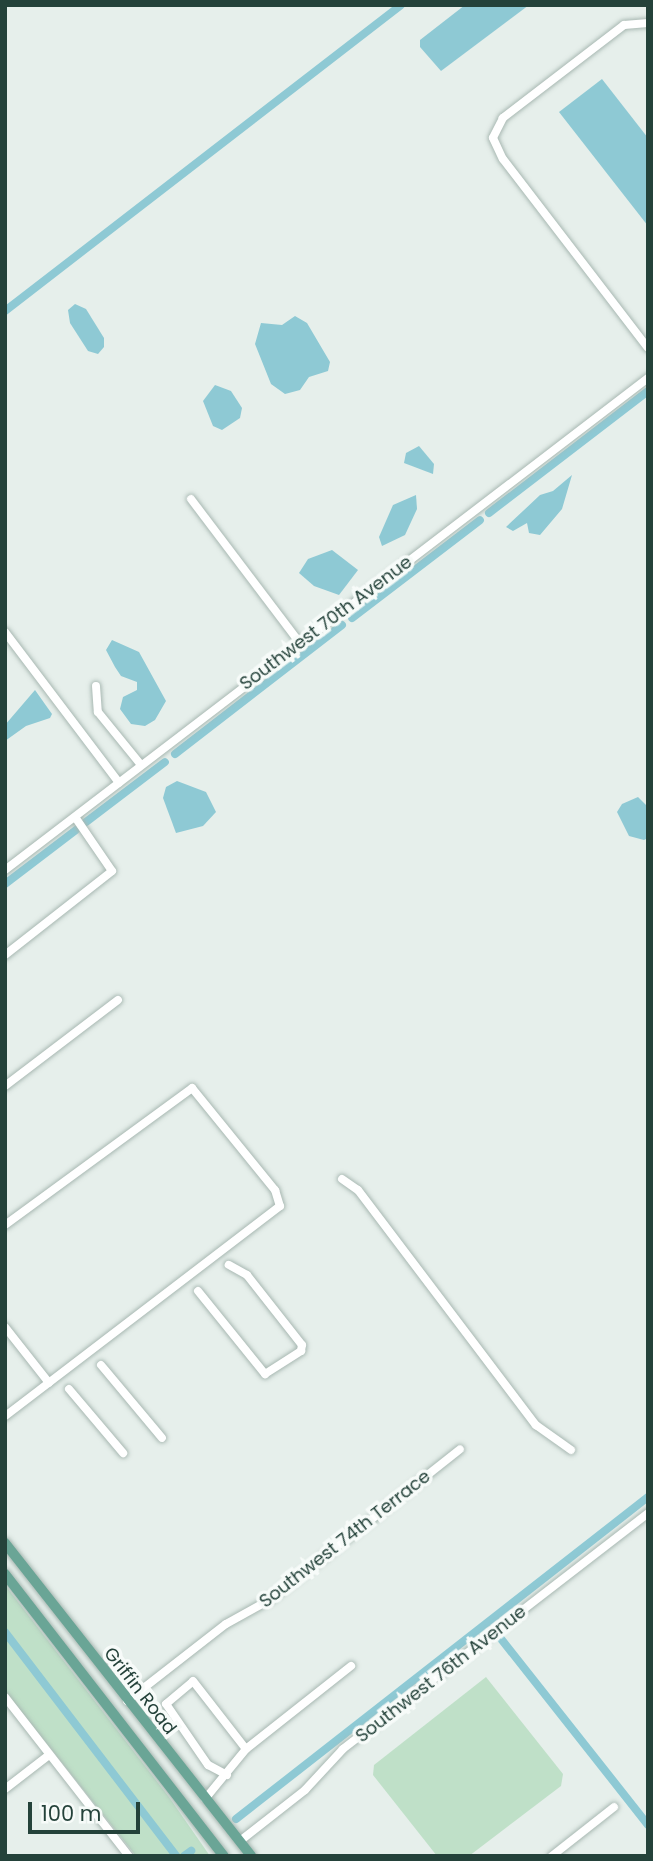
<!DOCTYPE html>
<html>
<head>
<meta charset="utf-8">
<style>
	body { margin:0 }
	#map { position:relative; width:653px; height:1861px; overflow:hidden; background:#e6efeb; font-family:Poppins,sans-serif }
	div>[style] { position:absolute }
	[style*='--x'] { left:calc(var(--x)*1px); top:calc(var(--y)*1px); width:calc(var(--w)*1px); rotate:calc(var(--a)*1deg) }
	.green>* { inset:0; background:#bfe0c8 }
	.water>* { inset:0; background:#8ec9d4 }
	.canal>* { height:8px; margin:-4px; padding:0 4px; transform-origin:4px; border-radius:4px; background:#8ec9d4 }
	.roads { filter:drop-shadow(0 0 2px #a8b8b2) drop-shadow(0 0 2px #a8b8b2) }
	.minor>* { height:8px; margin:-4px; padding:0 4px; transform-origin:4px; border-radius:4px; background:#fff }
	.major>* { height:10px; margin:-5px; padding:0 5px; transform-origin:5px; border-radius:5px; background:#6aa596 }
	span { translate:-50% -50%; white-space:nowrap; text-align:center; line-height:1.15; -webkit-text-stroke:7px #f7fbf9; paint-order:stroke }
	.street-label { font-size:18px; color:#24423a }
	.frame { position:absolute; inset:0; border:7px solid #24423a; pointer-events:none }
	.scale { position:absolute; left:28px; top:1802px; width:112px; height:32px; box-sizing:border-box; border:4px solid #24423a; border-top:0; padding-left:9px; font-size:21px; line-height:24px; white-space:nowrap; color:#24423a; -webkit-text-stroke:5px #f7fbf9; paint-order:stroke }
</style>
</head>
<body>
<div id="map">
	<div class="green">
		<div style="clip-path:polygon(5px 1585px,169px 1797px,210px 1856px,136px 1856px,5px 1691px)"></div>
		<div style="clip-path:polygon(486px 1677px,563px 1774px,561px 1786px,469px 1856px,437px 1856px,373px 1775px,374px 1765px)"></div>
	</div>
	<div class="water">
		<div style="clip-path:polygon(465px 5px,529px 5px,441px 71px,420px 47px,420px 40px)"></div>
		<div style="clip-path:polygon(602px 79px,648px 138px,648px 226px,559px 112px)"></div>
		<div style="clip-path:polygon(75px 304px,86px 309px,104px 338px,104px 347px,98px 354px,88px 351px,70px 323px,68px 310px)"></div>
		<div style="clip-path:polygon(295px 316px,307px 323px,330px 362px,328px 371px,309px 377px,300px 390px,285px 394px,271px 384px,255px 344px,261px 323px,282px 325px)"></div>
		<div style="clip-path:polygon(215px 385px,231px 391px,242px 408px,240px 418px,222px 430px,213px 426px,203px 401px)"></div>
		<div style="clip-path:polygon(419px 446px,434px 464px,433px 474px,404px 463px,406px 453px)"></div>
		<div style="clip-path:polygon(572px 475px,562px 509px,540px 535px,529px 533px,527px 523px,513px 531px,506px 527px,540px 495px,553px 491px)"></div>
		<div style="clip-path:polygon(416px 495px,417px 509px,405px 535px,382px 546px,379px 537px,393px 505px)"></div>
		<div style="clip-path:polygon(332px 550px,358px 570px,339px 595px,314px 586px,299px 573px,308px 559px)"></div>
		<div style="clip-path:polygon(112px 640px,139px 652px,166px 701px,155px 720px,145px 726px,131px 724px,120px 709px,123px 697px,137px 690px,137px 682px,121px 676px,115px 667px,106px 650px)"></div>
		<div style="clip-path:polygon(35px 690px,52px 714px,50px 718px,26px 726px,5px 741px,5px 725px)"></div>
		<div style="clip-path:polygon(177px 781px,206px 792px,216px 812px,203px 826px,176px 833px,163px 798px,166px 787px)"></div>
		<div style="clip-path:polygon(638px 797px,648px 807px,648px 838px,644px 840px,629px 836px,617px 812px,622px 804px)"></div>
	</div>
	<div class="canal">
		<div style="--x:5;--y:311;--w:500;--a:-37.69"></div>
		<div style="--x:489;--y:513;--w:200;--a:-37.5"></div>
		<div style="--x:352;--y:618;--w:161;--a:-37.4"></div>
		<div style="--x:175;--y:754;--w:211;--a:-37.7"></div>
		<div style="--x:86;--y:822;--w:99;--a:-37.2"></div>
		<div style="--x:5;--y:884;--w:89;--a:-37.3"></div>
		<div style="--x:5;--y:1632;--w:282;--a:52.6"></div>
		<div style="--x:498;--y:1635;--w:242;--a:51.7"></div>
		<div style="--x:236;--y:1819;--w:523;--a:-38.01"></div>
		<div style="--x:184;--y:1856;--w:9;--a:-36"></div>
	</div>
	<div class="roads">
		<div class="minor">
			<div style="--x:648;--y:23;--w:24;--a:175"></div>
			<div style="--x:624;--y:25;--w:153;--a:142.5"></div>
			<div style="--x:503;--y:118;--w:22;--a:117"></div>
			<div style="--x:493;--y:138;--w:23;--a:65"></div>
			<div style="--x:503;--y:159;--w:238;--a:52.5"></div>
			<div style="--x:191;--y:499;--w:181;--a:52.9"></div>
			<div style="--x:5;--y:632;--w:189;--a:52.9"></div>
			<div style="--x:96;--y:686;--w:26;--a:86"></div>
			<div style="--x:98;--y:712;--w:68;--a:50.9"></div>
			<div style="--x:5;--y:870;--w:810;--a:-37.42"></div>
			<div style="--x:5;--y:955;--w:136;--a:-38.1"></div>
			<div style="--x:112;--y:871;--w:65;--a:-124.4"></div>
			<div style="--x:5;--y:1086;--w:142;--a:-37.3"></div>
			<div style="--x:342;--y:1179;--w:19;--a:35"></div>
			<div style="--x:358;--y:1190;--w:295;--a:52.9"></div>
			<div style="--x:536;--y:1425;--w:43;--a:35.5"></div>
			<div style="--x:5;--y:1225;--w:232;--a:-36.2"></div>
			<div style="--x:192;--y:1088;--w:132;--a:50.9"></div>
			<div style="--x:275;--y:1190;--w:17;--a:73"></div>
			<div style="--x:280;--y:1206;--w:346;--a:142.6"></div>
			<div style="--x:198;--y:1291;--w:107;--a:51.1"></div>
			<div style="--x:265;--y:1374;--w:43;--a:-32.6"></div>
			<div style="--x:301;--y:1351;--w:6;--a:-81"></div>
			<div style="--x:302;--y:1345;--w:89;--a:-128.2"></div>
			<div style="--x:247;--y:1275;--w:21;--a:-151"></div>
			<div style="--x:5;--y:1327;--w:71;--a:51.8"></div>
			<div style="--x:101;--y:1365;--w:95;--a:50.1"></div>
			<div style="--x:69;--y:1389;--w:84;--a:49.8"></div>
			<div style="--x:5;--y:1697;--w:202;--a:52.1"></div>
			<div style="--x:127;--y:1701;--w:125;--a:-37.9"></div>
			<div style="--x:226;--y:1624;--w:51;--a:-29.1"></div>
			<div style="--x:271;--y:1599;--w:241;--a:-38.4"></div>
			<div style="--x:227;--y:1775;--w:21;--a:-152"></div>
			<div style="--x:208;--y:1765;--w:74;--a:-124.5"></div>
			<div style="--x:166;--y:1704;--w:35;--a:-40"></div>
			<div style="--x:193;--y:1681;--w:86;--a:52.1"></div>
			<div style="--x:5;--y:1789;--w:56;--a:-37.7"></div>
			<div style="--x:205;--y:1799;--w:65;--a:-50.6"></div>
			<div style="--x:246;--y:1749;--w:134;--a:-38.3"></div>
			<div style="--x:240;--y:1841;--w:83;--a:-38.1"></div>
			<div style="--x:305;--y:1790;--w:56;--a:-47.2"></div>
			<div style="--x:343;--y:1749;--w:386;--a:-37.7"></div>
			<div style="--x:552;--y:1856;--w:79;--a:-38.3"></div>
		</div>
		<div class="major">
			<div style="--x:5;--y:1543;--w:398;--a:51.8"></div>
			<div style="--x:5;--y:1574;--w:357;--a:52.2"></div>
		</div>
	</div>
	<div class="street-label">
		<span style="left:326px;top:623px;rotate:-37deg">Southwest 70th Avenue</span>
		<span style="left:345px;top:1539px;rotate:-38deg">Southwest 74th Terrace</span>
		<span style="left:441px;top:1674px;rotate:-38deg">Southwest 76th Avenue</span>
		<span style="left:140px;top:1691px;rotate:52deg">Griffin Road</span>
	</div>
	<div class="frame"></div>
	<div class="scale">100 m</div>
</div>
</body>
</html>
